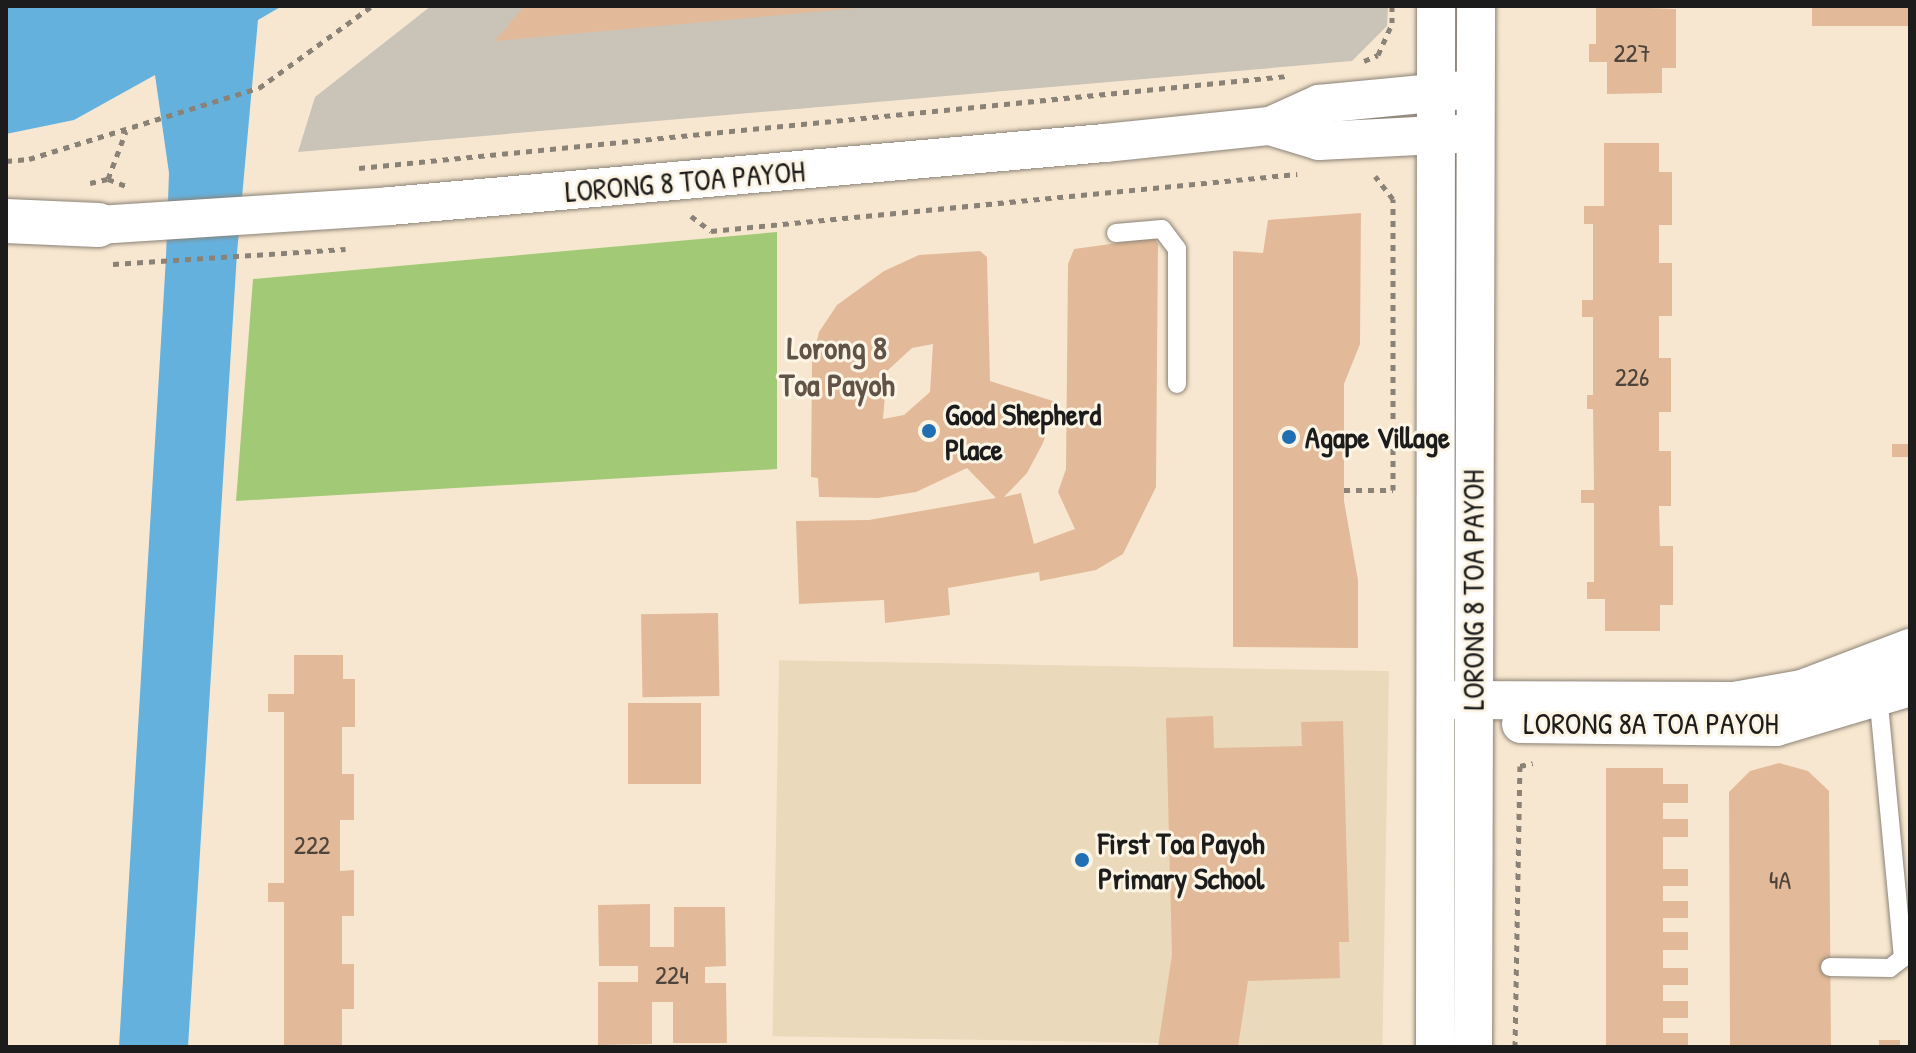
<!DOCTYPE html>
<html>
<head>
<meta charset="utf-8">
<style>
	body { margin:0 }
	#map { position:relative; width:1916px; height:1053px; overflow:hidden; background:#f8e7d0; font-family:"Patrick Hand",sans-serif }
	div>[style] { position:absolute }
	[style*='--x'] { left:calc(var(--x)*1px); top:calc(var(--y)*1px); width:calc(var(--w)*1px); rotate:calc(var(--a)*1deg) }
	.built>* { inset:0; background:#ead9ba; transform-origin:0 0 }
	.industrial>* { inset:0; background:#cac3b8 }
	.green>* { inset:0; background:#a2ca76 }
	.water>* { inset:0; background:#65b1de }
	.building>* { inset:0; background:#e2ba99; transform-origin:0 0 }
	.path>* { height:5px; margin-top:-2.5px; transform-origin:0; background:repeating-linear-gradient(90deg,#8a8276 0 6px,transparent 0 12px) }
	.roads { filter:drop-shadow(0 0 2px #8a8276) drop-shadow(0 0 2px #8a8276) }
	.lane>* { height:18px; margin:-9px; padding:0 9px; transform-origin:9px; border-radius:9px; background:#fff }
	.street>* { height:38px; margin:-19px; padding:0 19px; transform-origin:19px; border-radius:19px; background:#fff }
	.highway>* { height:44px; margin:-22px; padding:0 22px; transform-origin:22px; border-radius:22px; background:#fff }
	.dots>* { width:22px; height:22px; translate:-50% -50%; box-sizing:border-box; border:4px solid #fcf5e5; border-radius:50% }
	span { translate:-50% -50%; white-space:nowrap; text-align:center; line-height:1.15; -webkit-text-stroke:6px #fcf5e5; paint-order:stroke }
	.number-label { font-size:26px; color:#4e443b }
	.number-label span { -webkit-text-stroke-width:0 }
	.street-label { font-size:30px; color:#1c1c1c }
	.poi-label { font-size:30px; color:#1c1c1c; font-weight:700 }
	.left { translate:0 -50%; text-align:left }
	.neighbourhood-label { font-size:32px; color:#615348; font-weight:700 }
	.frame { position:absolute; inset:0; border:8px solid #1c1c1c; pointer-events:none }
</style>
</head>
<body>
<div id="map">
	<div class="built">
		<div style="left:1389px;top:671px;width:376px;height:610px;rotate:91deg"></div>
	</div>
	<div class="industrial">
		<div style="clip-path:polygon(431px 6px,1388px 6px,1387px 26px,1352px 61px,298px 152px,315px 97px)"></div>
	</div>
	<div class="green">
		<div style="clip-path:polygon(777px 232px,777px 469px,236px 501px,253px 279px)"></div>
	</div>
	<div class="water">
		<div style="clip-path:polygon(6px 6px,282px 6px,258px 20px,237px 253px,188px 1047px,119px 1047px,166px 257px,169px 173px,155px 75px,74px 120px,6px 134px)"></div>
	</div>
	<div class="building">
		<div style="clip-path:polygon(524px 6px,859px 6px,859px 8px,495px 41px)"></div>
		<div style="clip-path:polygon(1596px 6px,1676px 9px,1676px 68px,1662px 68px,1662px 93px,1607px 94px,1607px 62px,1589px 62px,1589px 44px,1596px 44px)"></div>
		<div style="left:1812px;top:6px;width:98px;height:20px"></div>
		<div style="clip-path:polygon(1604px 143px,1659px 143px,1659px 172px,1672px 172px,1672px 225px,1659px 225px,1659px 263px,1672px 263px,1672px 316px,1659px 316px,1659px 358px,1671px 358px,1671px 412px,1659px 412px,1659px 451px,1671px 451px,1671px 506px,1659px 506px,1660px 546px,1673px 546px,1673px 605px,1660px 605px,1660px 631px,1605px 631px,1605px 599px,1587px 599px,1587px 582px,1594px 582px,1594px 503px,1581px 503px,1581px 490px,1594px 490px,1593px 409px,1587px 409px,1587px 395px,1593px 395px,1593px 317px,1582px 317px,1582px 300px,1593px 300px,1593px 224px,1584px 224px,1584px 206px,1604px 206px)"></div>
		<div style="clip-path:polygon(1361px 213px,1360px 344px,1344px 384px,1344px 501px,1358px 580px,1358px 648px,1233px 647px,1233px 251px,1263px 253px,1268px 220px)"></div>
		<div style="clip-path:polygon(evenodd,1154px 238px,1158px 244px,1156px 487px,1123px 554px,1096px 570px,1040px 581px,1039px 572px,948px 588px,950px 615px,885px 623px,884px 600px,799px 604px,796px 521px,869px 520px,996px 498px,967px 468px,916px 492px,878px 498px,819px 497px,818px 478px,811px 477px,812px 361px,819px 332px,837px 305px,884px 271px,919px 255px,980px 251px,987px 257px,990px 381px,1056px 402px,1043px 443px,1027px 473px,1004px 497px,1021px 493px,1034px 544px,1075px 529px,1058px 492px,1066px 469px,1068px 264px,1074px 249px,1154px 238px,933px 344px,930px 392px,904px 415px,883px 419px,887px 371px,912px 348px,933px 344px)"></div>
		<div style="left:1892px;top:444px;width:18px;height:13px"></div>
		<div style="left:718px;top:613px;width:83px;height:77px;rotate:89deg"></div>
		<div style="clip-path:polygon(294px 655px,343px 655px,343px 679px,355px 679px,355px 727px,342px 727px,342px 774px,354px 774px,354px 820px,340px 820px,340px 871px,354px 870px,354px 916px,342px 916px,342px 964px,354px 964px,354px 1009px,342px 1009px,342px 1047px,284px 1047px,284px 902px,268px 902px,268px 883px,284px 883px,284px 712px,268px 712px,268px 694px,294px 694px)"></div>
		<div style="left:628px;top:703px;width:73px;height:81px"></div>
		<div style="clip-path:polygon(1213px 716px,1214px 748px,1302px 746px,1301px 722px,1343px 721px,1349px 942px,1339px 942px,1340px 978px,1248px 981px,1238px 1047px,1158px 1047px,1172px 955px,1166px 718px)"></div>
		<div style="clip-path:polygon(1779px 763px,1808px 771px,1829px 791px,1831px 1047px,1730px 1047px,1729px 792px,1750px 771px)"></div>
		<div style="clip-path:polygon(1606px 768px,1663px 768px,1663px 784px,1688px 784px,1688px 803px,1663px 803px,1663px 819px,1688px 819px,1688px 837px,1663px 837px,1663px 869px,1688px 869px,1688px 886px,1663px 886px,1663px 901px,1688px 901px,1688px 918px,1663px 918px,1663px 932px,1688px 932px,1688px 950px,1663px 950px,1663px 968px,1688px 968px,1688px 985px,1663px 985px,1663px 1001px,1688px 1001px,1688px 1018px,1663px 1018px,1663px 1033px,1688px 1033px,1688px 1047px,1606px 1047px)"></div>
		<div style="clip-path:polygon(650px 904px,650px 947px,674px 947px,674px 907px,725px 907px,726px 966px,705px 967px,705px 983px,726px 983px,727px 1043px,673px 1043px,673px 1002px,652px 1002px,652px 1044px,598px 1045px,598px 982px,638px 982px,638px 966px,599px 966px,598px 905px)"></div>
		<div style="left:1879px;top:1040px;width:21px;height:7px"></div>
	</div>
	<div class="path">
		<div style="--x:1364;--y:61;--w:15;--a:-23"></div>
		<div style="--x:1378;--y:55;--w:35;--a:-66"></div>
		<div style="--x:1392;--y:23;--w:17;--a:-90"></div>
		<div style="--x:6;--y:161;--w:23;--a:-5"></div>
		<div style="--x:29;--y:159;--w:241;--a:-17.2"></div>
		<div style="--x:259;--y:88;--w:140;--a:-36"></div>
		<div style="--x:359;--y:168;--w:934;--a:-5.66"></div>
		<div style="--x:108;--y:179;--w:19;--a:21"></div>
		<div style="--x:108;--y:179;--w:51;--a:-69.4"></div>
		<div style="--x:90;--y:183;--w:18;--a:-13"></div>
		<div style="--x:691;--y:216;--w:25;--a:37"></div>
		<div style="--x:711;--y:231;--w:589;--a:-5.56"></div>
		<div style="--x:113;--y:264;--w:233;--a:-3.7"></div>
		<div style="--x:1344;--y:490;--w:49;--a:0"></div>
		<div style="--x:1393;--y:490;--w:291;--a:-90"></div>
		<div style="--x:1393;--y:199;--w:29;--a:-128"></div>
		<div style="--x:1515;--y:1047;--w:281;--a:-89"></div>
		<div style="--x:1520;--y:766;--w:13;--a:-13"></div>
	</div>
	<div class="roads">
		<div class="lane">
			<div style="--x:1116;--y:233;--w:46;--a:-5"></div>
			<div style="--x:1162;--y:229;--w:25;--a:53"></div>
			<div style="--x:1177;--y:249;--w:135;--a:90"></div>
			<div style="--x:1830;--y:967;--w:60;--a:1"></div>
			<div style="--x:1890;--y:968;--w:16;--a:-38"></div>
			<div style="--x:1903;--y:958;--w:267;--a:-95.4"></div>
		</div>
		<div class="street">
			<div style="--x:1270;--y:126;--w:51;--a:17"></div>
			<div style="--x:1319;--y:141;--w:138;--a:-2.9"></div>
			<div style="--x:98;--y:225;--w:293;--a:-3.7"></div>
			<div style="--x:390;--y:206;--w:718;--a:-5.04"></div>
			<div style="--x:1105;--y:143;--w:166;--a:-5.9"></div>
			<div style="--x:1270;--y:126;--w:54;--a:-24.2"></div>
			<div style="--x:1319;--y:104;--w:157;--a:-5.5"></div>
			<div style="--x:1449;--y:700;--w:285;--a:0.2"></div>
			<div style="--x:1734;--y:701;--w:69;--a:-10"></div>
			<div style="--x:1802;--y:689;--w:116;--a:-20.8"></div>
			<div style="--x:1521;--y:724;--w:255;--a:0.7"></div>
			<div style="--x:1776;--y:727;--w:140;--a:-16.6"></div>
			<div style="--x:1435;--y:1047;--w:1041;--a:-89.94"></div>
			<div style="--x:1473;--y:1047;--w:1041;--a:-89.83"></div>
		</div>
		<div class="highway">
			<div style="--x:6;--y:221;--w:92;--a:2.5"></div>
		</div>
	</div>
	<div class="dots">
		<div style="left:929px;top:431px;background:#1f6fb2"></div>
		<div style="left:1289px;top:437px;background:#1f6fb2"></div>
		<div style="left:1082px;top:860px;background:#1f6fb2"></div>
	</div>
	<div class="number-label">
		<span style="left:1632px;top:53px">227</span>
		<span style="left:1632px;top:377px">226</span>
		<span style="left:312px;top:845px">222</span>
		<span style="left:1780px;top:880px">4A</span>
		<span style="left:672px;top:975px">224</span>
	</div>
	<div class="street-label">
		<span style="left:685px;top:181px;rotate:-5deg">LORONG 8 TOA PAYOH</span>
		<span style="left:1473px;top:590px;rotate:-90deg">LORONG 8 TOA PAYOH</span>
		<span style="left:1651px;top:723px">LORONG 8A TOA PAYOH</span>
	</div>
	<div class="poi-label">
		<span class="left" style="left:945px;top:431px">Good Shepherd<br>Place</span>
		<span class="left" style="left:1305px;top:437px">Agape Village</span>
		<span class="left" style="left:1098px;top:860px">First Toa Payoh<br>Primary School</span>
	</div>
	<div class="neighbourhood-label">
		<span style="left:837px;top:367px">Lorong 8<br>Toa Payoh</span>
	</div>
	<div class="frame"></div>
</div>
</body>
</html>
